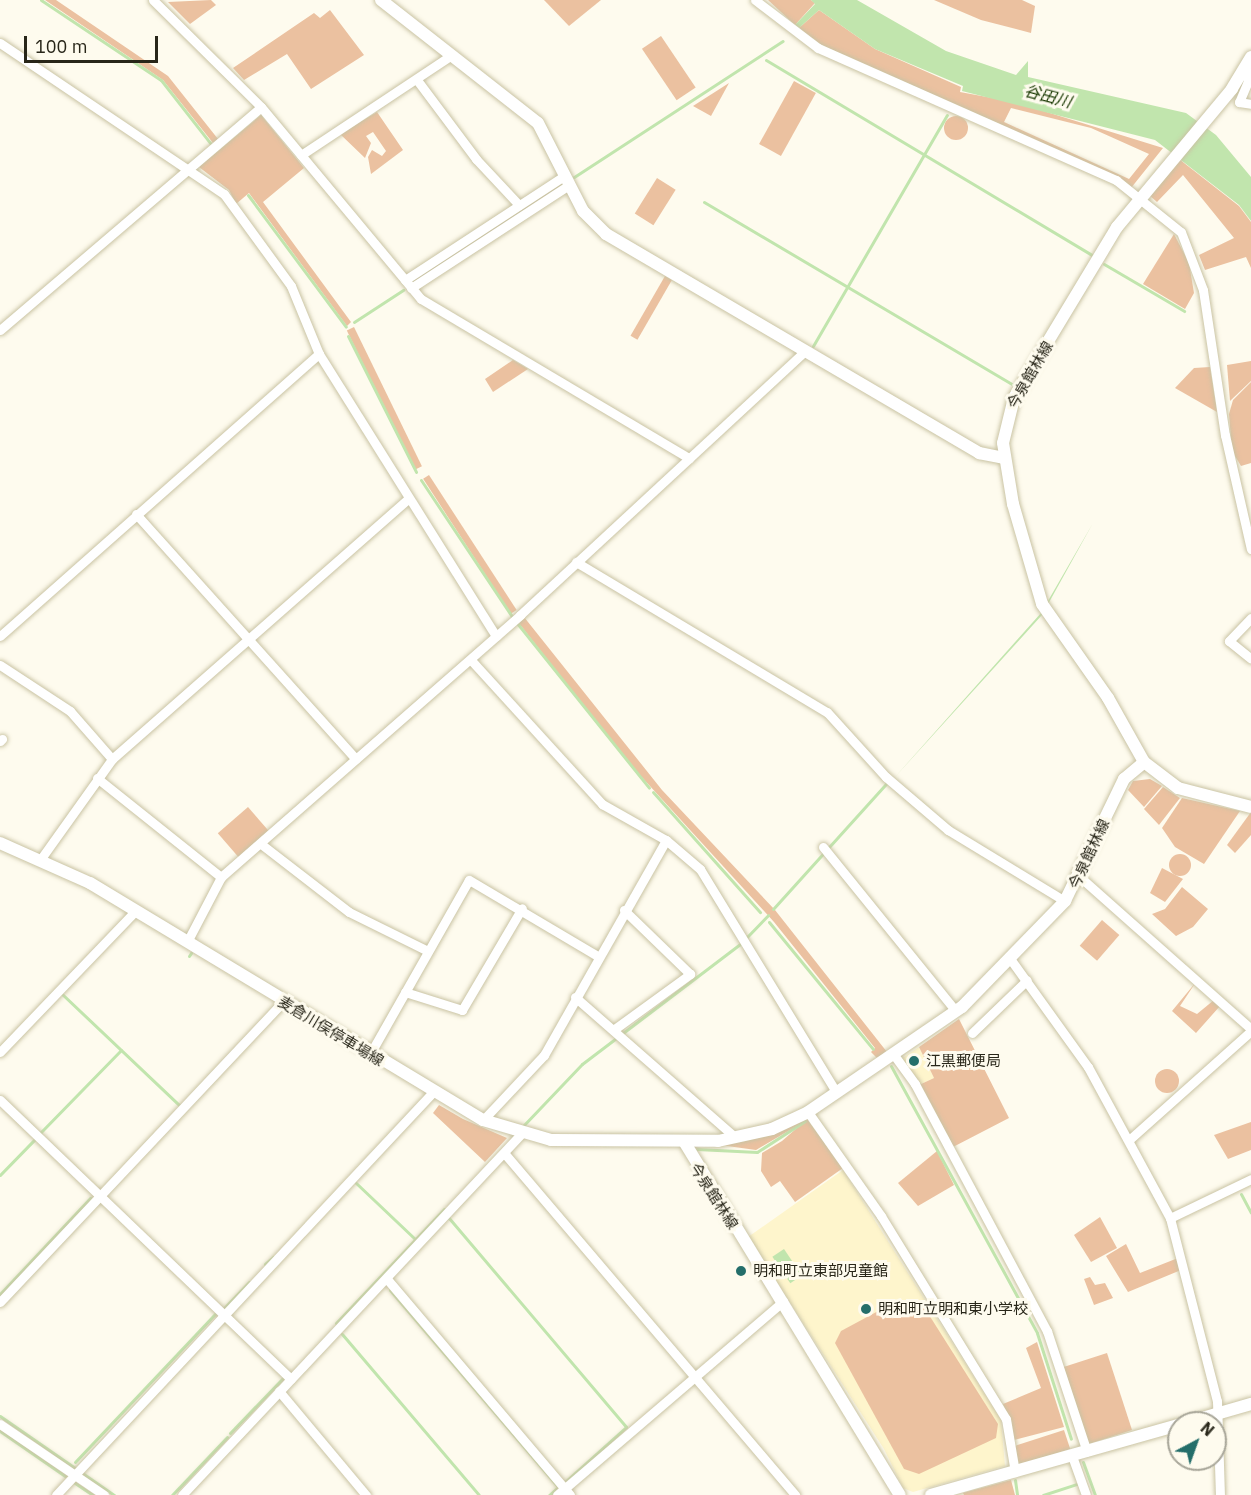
<!DOCTYPE html>
<html>
<head>
<meta charset="utf-8">
<style>
	body { margin:0 }
	#map { position:relative; width:1251px; height:1495px; overflow:hidden; background:#fefbee; font-family:"IBM Plex Sans","Noto Sans JP",sans-serif }
	div>[style] { position:absolute }
	[style*='--x'] { left:calc(var(--x)*1px); top:calc(var(--y)*1px); width:calc(var(--w)*1px); rotate:calc(var(--a)*1deg) }
	.built>* { inset:0; background:#fef5cc }
	.green>* { inset:0; background:#ebc1a0; transform-origin:0 0 }
	.round { border-radius:50% }
	.water>* { inset:0; background:#c1e5ad; transform-origin:0 0 }
	.stream>* { height:3px; margin:-1.5px; padding:0 1.5px; transform-origin:1.5px; border-radius:1.5px; background:#c1e5ad }
	.roads { filter:drop-shadow(0 0 2px #c9c3a3) drop-shadow(0 0 2px #c9c3a3) }
	.street>* { height:9px; margin:-4.5px; padding:0 4.5px; transform-origin:4.5px; border-radius:4.5px; background:#fff }
	.secondary>* { height:12px; margin:-6px; padding:0 6px; transform-origin:6px; border-radius:6px; background:#fff }
	.dots>* { width:16px; height:16px; translate:-50% -50%; box-sizing:border-box; border:3px solid #fefbee; border-radius:50% }
	span { translate:-50% -50%; white-space:nowrap; text-align:center; line-height:1.15; -webkit-text-stroke:6px #fefbee; paint-order:stroke }
	.street-label { font-size:15px; color:#282619 }
	.poi-label { font-size:15px; color:#282619 }
	.left { translate:0 -50%; text-align:left }
	.water-label { font-size:16px; color:#183800; font-style:italic }
	.north { position:absolute; left:1167px; top:1411px; width:60px; height:60px; box-sizing:border-box; background:#fefbee; border:2px solid #a8a699; border-radius:50%; rotate:41deg; font-size:16px; font-weight:700; line-height:24px; text-align:center; color:#282619 }
	.north::after { content:''; display:block; margin:auto; width:21px; height:27px; background:#246e6a; clip-path:polygon(50% 0,100% 100%,50% 72%,0 100%) }
	.scale { position:absolute; left:24px; top:36px; width:134px; height:27px; box-sizing:border-box; border:3px solid #282619; border-top:0; padding-left:8px; font-size:18px; line-height:21px; white-space:nowrap; color:#282619; -webkit-text-stroke:4px #fefbee; paint-order:stroke }
</style>
</head>
<body>
<div id="map">
	<div class="built">
		<div style="clip-path:polygon(919px 1047px,934px 1078px,919px 1085px,901px 1059px)"></div>
		<div style="clip-path:polygon(843px 1170px,1001px 1420px,1005px 1466px,913px 1492px,903px 1488px,884px 1449px,748px 1237px)"></div>
	</div>
	<div class="green">
		<div style="clip-path:polygon(45px 0,56px 0,168px 76px,218px 139px,213px 143px,163px 80px)"></div>
		<div style="clip-path:polygon(211px 0,216px 5px,190px 24px,168px 2px)"></div>
		<div style="clip-path:polygon(544px 0,601px 0,569px 26px)"></div>
		<div style="clip-path:polygon(768px 0,811px 0,815px 3px,795px 25px)"></div>
		<div style="clip-path:polygon(934px 0,1022px 0,1035px 6px,1031px 33px,981px 20px)"></div>
		<div style="clip-path:polygon(330px 10px,364px 55px,311px 89px,287px 54px,244px 80px,233px 68px,314px 13px,320px 18px)"></div>
		<div style="clip-path:polygon(evenodd,819px 10px,875px 49px,961px 87px,960px 92px,1014px 102px,1163px 148px,1131px 188px,820px 46px,799px 28px,819px 10px,1011px 108px,1091px 128px,1149px 154px,1129px 179px,1004px 122px,1011px 108px)"></div>
		<div style="left:661px;top:36px;width:62px;height:23px;rotate:56deg"></div>
		<div style="left:794px;top:81px;width:25px;height:72px;rotate:29deg"></div>
		<div style="clip-path:polygon(729px 83px,711px 116px,693px 106px)"></div>
		<div style="clip-path:polygon(377px 112px,403px 150px,371px 174px,368px 157px,372px 150px,382px 156px,386px 151px,373px 132px,366px 136px,371px 143px,365px 158px,340px 134px)"></div>
		<div style="clip-path:polygon(261px 115px,304px 168px,263px 202px,351px 322px,347px 326px,249px 193px,236px 204px,229px 190px,199px 167px)"></div>
		<div class="round" style="left:944px;top:116px;width:24px;height:24px"></div>
		<div style="clip-path:polygon(1179px 159px,1239px 206px,1251px 222px,1251px 268px,1246px 257px,1205px 270px,1199px 255px,1234px 238px,1183px 175px,1157px 202px,1149px 195px)"></div>
		<div style="left:657px;top:178px;width:22px;height:42px;rotate:32deg"></div>
		<div style="clip-path:polygon(1174px 234px,1189px 263px,1194px 293px,1185px 309px,1143px 284px)"></div>
		<div style="left:665px;top:276px;width:8px;height:69px;rotate:30deg"></div>
		<div style="left:354px;top:327px;width:155px;height:8px;rotate:64deg"></div>
		<div style="clip-path:polygon(513px 360px,528px 369px,493px 392px,485px 379px)"></div>
		<div style="clip-path:polygon(1251px 361px,1251px 381px,1230px 401px,1227px 365px)"></div>
		<div style="clip-path:polygon(1210px 367px,1217px 412px,1175px 388px,1194px 368px)"></div>
		<div style="clip-path:polygon(1251px 382px,1251px 463px,1241px 466px,1232px 451px,1229px 414px,1233px 400px)"></div>
		<div style="left:429px;top:475px;width:161px;height:7px;rotate:57deg"></div>
		<div style="clip-path:polygon(524px 617px,662px 790px,775px 910px,887px 1052px,877px 1058px,871px 1052px,875px 1048px,774px 922px,628px 762px,518px 622px)"></div>
		<div style="clip-path:polygon(1150px 779px,1162px 786px,1144px 807px,1128px 790px,1133px 781px)"></div>
		<div style="clip-path:polygon(1163px 787px,1180px 798px,1159px 825px,1144px 809px)"></div>
		<div style="clip-path:polygon(1182px 798px,1240px 811px,1204px 864px,1175px 847px,1162px 828px)"></div>
		<div style="left:248px;top:807px;width:32px;height:40px;rotate:49deg"></div>
		<div style="clip-path:polygon(1251px 812px,1251px 835px,1235px 853px,1227px 845px)"></div>
		<div class="round" style="left:1169px;top:854px;width:22px;height:22px"></div>
		<div style="clip-path:polygon(1162px 868px,1183px 879px,1165px 902px,1150px 893px)"></div>
		<div style="clip-path:polygon(1182px 887px,1208px 909px,1193px 927px,1176px 936px,1152px 914px,1165px 909px)"></div>
		<div style="left:1102px;top:920px;width:23px;height:34px;rotate:41deg"></div>
		<div style="clip-path:polygon(1196px 982px,1180px 1006px,1197px 1014px,1214px 1000px,1220px 1006px,1196px 1033px,1172px 1011px)"></div>
		<div style="clip-path:polygon(959px 1019px,1009px 1118px,953px 1147px,919px 1085px,934px 1078px,919px 1047px)"></div>
		<div class="round" style="left:1155px;top:1069px;width:24px;height:24px"></div>
		<div style="clip-path:polygon(439px 1105px,463px 1119px,507px 1138px,485px 1162px,433px 1113px)"></div>
		<div style="clip-path:polygon(807px 1119px,843px 1168px,795px 1202px,780px 1181px,771px 1187px,761px 1171px,762px 1153px,782px 1141px,805px 1121px,756px 1150px,720px 1145px,772px 1135px)"></div>
		<div style="clip-path:polygon(1251px 1122px,1251px 1150px,1228px 1159px,1214px 1135px)"></div>
		<div style="clip-path:polygon(937px 1151px,954px 1185px,918px 1206px,898px 1183px)"></div>
		<div style="clip-path:polygon(1100px 1217px,1117px 1248px,1091px 1262px,1074px 1235px)"></div>
		<div style="clip-path:polygon(1126px 1244px,1140px 1273px,1178px 1258px,1181px 1270px,1128px 1292px,1106px 1256px)"></div>
		<div style="clip-path:polygon(1090px 1277px,1095px 1285px,1105px 1283px,1113px 1298px,1094px 1305px,1084px 1279px)"></div>
		<div style="clip-path:polygon(895px 1302px,924px 1307px,998px 1424px,996px 1438px,919px 1474px,904px 1469px,835px 1343px,841px 1331px)"></div>
		<div style="clip-path:polygon(1037px 1342px,1064px 1427px,1014px 1440px,1003px 1404px,1041px 1388px,1026px 1348px)"></div>
		<div style="left:1107px;top:1353px;width:81px;height:48px;rotate:72deg"></div>
		<div style="left:1064px;top:1430px;width:20px;height:53px;rotate:72deg"></div>
		<div style="clip-path:polygon(1011px 1480px,1015px 1495px,964px 1495px,963px 1493px)"></div>
	</div>
	<div class="water">
		<div style="clip-path:polygon(811px 0,857px 0,946px 51px,1016px 75px,1028px 61px,1028px 77px,1186px 113px,1216px 135px,1251px 177px,1251px 221px,1239px 205px,1155px 140px,962px 91px,963px 86px,875px 49px,819px 10px,799px 28px,795px 25px,815px 4px)"></div>
		<div style="clip-path:polygon(1093px 523px,1042px 615px,895px 777px,1041px 613px)"></div>
		<div style="left:784px;top:1249px;width:32px;height:14px;rotate:56deg"></div>
	</div>
	<div class="stream">
		<div style="--x:41;--y:0;--w:144;--a:33.7"></div>
		<div style="--x:161;--y:80;--w:81;--a:52"></div>
		<div style="--x:766;--y:60;--w:381;--a:30.9"></div>
		<div style="--x:574;--y:177;--w:249;--a:-33.1"></div>
		<div style="--x:248;--y:195;--w:164;--a:53.4"></div>
		<div style="--x:704;--y:202;--w:359;--a:30.6"></div>
		<div style="--x:1104;--y:264;--w:93;--a:30.4"></div>
		<div style="--x:354;--y:322;--w:59;--a:-33.1"></div>
		<div style="--x:348;--y:336;--w:152;--a:63.4"></div>
		<div style="--x:813;--y:346;--w:267;--a:-59.9"></div>
		<div style="--x:421;--y:480;--w:166;--a:56.3"></div>
		<div style="--x:517;--y:623;--w:211;--a:51.3"></div>
		<div style="--x:653;--y:792;--w:161;--a:48.3"></div>
		<div style="--x:773;--y:909;--w:169;--a:-47.9"></div>
		<div style="--x:769;--y:922;--w:164;--a:50.7"></div>
		<div style="--x:746;--y:938;--w:32;--a:-46"></div>
		<div style="--x:189;--y:956;--w:4;--a:-56"></div>
		<div style="--x:62;--y:994;--w:163;--a:43.5"></div>
		<div style="--x:891;--y:1066;--w:304;--a:61.3"></div>
		<div style="--x:1037;--y:1333;--w:111;--a:72.2"></div>
		<div style="--x:522;--y:1127;--w:87;--a:-46.4"></div>
		<div style="--x:582;--y:1064;--w:198;--a:-37.2"></div>
		<div style="--x:40;--y:1133;--w:116;--a:-45.7"></div>
		<div style="--x:697;--y:1149;--w:60;--a:2.9"></div>
		<div style="--x:757;--y:1152;--w:57;--a:-32.9"></div>
		<div style="--x:0;--y:1175;--w:50;--a:-45.8"></div>
		<div style="--x:356;--y:1183;--w:81;--a:43.5"></div>
		<div style="--x:1241;--y:1194;--w:21;--a:62"></div>
		<div style="--x:443;--y:1211;--w:283;--a:49.7"></div>
		<div style="--x:626;--y:1427;--w:82;--a:138"></div>
		<div style="--x:265;--y:1264;--w:11;--a:-41"></div>
		<div style="--x:390;--y:1290;--w:259;--a:49.5"></div>
		<div style="--x:558;--y:1487;--w:12;--a:138"></div>
		<div style="--x:0;--y:1294;--w:132;--a:-46.8"></div>
		<div style="--x:224;--y:1308;--w:36;--a:-46"></div>
		<div style="--x:336;--y:1323;--w:157;--a:-46.5"></div>
		<div style="--x:342;--y:1334;--w:211;--a:49.6"></div>
		<div style="--x:0;--y:1416;--w:139;--a:34.7"></div>
		<div style="--x:0;--y:1431;--w:79;--a:34.7"></div>
		<div style="--x:230;--y:1433;--w:76;--a:-46.1"></div>
		<div style="--x:75;--y:1462;--w:204;--a:-46.6"></div>
		<div style="--x:1083;--y:1462;--w:35;--a:70"></div>
		<div style="--x:1015;--y:1480;--w:15;--a:82"></div>
		<div style="--x:72;--y:1481;--w:25;--a:34"></div>
		<div style="--x:172;--y:1495;--w:80;--a:-46.5"></div>
		<div style="--x:1043;--y:1495;--w:35;--a:-18"></div>
	</div>
	<div class="roads">
		<div class="street">
			<div style="--x:153;--y:0;--w:152;--a:44.7"></div>
			<div style="--x:261;--y:107;--w:250;--a:50.2"></div>
			<div style="--x:421;--y:299;--w:312;--a:30.7"></div>
			<div style="--x:755;--y:0;--w:79;--a:37.3"></div>
			<div style="--x:818;--y:48;--w:326;--a:23.9"></div>
			<div style="--x:1116;--y:180;--w:83;--a:38.7"></div>
			<div style="--x:1181;--y:232;--w:62;--a:69.2"></div>
			<div style="--x:1203;--y:290;--w:147;--a:81.4"></div>
			<div style="--x:1225;--y:435;--w:117;--a:77.2"></div>
			<div style="--x:0;--y:43;--w:270;--a:34"></div>
			<div style="--x:224;--y:194;--w:114;--a:53.9"></div>
			<div style="--x:291;--y:286;--w:74;--a:67.6"></div>
			<div style="--x:319;--y:354;--w:333;--a:57.9"></div>
			<div style="--x:1246;--y:69;--w:12;--a:81"></div>
			<div style="--x:1248;--y:81;--w:23;--a:113"></div>
			<div style="--x:1239;--y:102;--w:12;--a:9"></div>
			<div style="--x:417;--y:80;--w:99;--a:53.2"></div>
			<div style="--x:476;--y:159;--w:63;--a:46.9"></div>
			<div style="--x:301;--y:155;--w:179;--a:-33.6"></div>
			<div style="--x:405;--y:280;--w:190;--a:-33.2"></div>
			<div style="--x:411;--y:288;--w:189;--a:-33.1"></div>
			<div style="--x:0;--y:330;--w:343;--a:-40.5"></div>
			<div style="--x:136;--y:514;--w:329;--a:48.1"></div>
			<div style="--x:576;--y:562;--w:292;--a:30.9"></div>
			<div style="--x:827;--y:712;--w:88;--a:47.8"></div>
			<div style="--x:886;--y:777;--w:82;--a:40.5"></div>
			<div style="--x:948;--y:830;--w:137;--a:31.3"></div>
			<div style="--x:1251;--y:618;--w:32;--a:134"></div>
			<div style="--x:1229;--y:641;--w:28;--a:39"></div>
			<div style="--x:0;--y:636;--w:426;--a:-41.5"></div>
			<div style="--x:471;--y:660;--w:195;--a:47.7"></div>
			<div style="--x:602;--y:804;--w:73;--a:29.4"></div>
			<div style="--x:666;--y:840;--w:45;--a:40.5"></div>
			<div style="--x:700;--y:869;--w:261;--a:58.6"></div>
			<div style="--x:0;--y:665;--w:84;--a:33.3"></div>
			<div style="--x:70;--y:711;--w:64;--a:48.8"></div>
			<div style="--x:0;--y:741;--w:3;--a:-45"></div>
			<div style="--x:97;--y:778;--w:159;--a:38.6"></div>
			<div style="--x:261;--y:844;--w:111;--a:37.7"></div>
			<div style="--x:349;--y:912;--w:88;--a:26.3"></div>
			<div style="--x:823;--y:847;--w:211;--a:51"></div>
			<div style="--x:40;--y:860;--w:124;--a:-54.5"></div>
			<div style="--x:112;--y:759;--w:394;--a:-41.3"></div>
			<div style="--x:1080;--y:877;--w:229;--a:41.6"></div>
			<div style="--x:187;--y:942;--w:73;--a:-62.4"></div>
			<div style="--x:221;--y:877;--w:398;--a:-41.2"></div>
			<div style="--x:520;--y:615;--w:388;--a:-42.8"></div>
			<div style="--x:1011;--y:960;--w:132;--a:54.3"></div>
			<div style="--x:1088;--y:1067;--w:172;--a:61.5"></div>
			<div style="--x:1170;--y:1218;--w:189;--a:75.6"></div>
			<div style="--x:1217;--y:1401;--w:94;--a:88.2"></div>
			<div style="--x:405;--y:992;--w:60;--a:17.5"></div>
			<div style="--x:462;--y:1010;--w:118;--a:-59.5"></div>
			<div style="--x:575;--y:997;--w:213;--a:41.2"></div>
			<div style="--x:616;--y:1028;--w:92;--a:-36.1"></div>
			<div style="--x:690;--y:974;--w:92;--a:-135.9"></div>
			<div style="--x:972;--y:1033;--w:76;--a:-43.9"></div>
			<div style="--x:0;--y:1052;--w:197;--a:-46.2"></div>
			<div style="--x:370;--y:1054;--w:200;--a:-60.4"></div>
			<div style="--x:469;--y:880;--w:147;--a:30.6"></div>
			<div style="--x:894;--y:1055;--w:36;--a:54"></div>
			<div style="--x:915;--y:1084;--w:280;--a:61.9"></div>
			<div style="--x:1047;--y:1331;--w:127;--a:71.7"></div>
			<div style="--x:0;--y:1100;--w:403;--a:43.8"></div>
			<div style="--x:808;--y:1112;--w:127;--a:54.9"></div>
			<div style="--x:881;--y:1216;--w:238;--a:58.4"></div>
			<div style="--x:1006;--y:1419;--w:54;--a:80.4"></div>
			<div style="--x:483;--y:1120;--w:89;--a:-46.8"></div>
			<div style="--x:544;--y:1055;--w:247;--a:-60.4"></div>
			<div style="--x:1130;--y:1139;--w:162;--a:-41.8"></div>
			<div style="--x:505;--y:1154;--w:448;--a:49.6"></div>
			<div style="--x:1170;--y:1218;--w:90;--a:-25.7"></div>
			<div style="--x:387;--y:1279;--w:283;--a:49.7"></div>
			<div style="--x:0;--y:1302;--w:412;--a:-46.7"></div>
			<div style="--x:279;--y:1391;--w:136;--a:50.1"></div>
			<div style="--x:0;--y:1424;--w:126;--a:34.3"></div>
			<div style="--x:1072;--y:1456;--w:41;--a:70.3"></div>
			<div style="--x:56;--y:1495;--w:550;--a:-46.91"></div>
			<div style="--x:182;--y:1495;--w:495;--a:-46.8"></div>
			<div style="--x:557;--y:1495;--w:298;--a:-40.6"></div>
		</div>
		<div class="secondary">
			<div style="--x:381;--y:0;--w:199;--a:38.1"></div>
			<div style="--x:538;--y:123;--w:99;--a:62.9"></div>
			<div style="--x:583;--y:211;--w:33;--a:45"></div>
			<div style="--x:606;--y:234;--w:433;--a:30.4"></div>
			<div style="--x:979;--y:453;--w:25;--a:11"></div>
			<div style="--x:1251;--y:57;--w:37;--a:121"></div>
			<div style="--x:1232;--y:89;--w:180;--a:129.8"></div>
			<div style="--x:1117;--y:227;--w:200;--a:121.1"></div>
			<div style="--x:1014;--y:398;--w:46;--a:103.7"></div>
			<div style="--x:1003;--y:443;--w:62;--a:80.7"></div>
			<div style="--x:1013;--y:504;--w:104;--a:73.8"></div>
			<div style="--x:1042;--y:604;--w:115;--a:54.9"></div>
			<div style="--x:1108;--y:698;--w:73;--a:60.6"></div>
			<div style="--x:1144;--y:762;--w:43;--a:37.4"></div>
			<div style="--x:1178;--y:788;--w:75;--a:14.6"></div>
			<div style="--x:0;--y:843;--w:98;--a:24"></div>
			<div style="--x:90;--y:883;--w:459;--a:31.1"></div>
			<div style="--x:483;--y:1120;--w:71;--a:16.4"></div>
			<div style="--x:551;--y:1140;--w:167;--a:0.3"></div>
			<div style="--x:718;--y:1141;--w:55;--a:-12.5"></div>
			<div style="--x:772;--y:1129;--w:40;--a:-25"></div>
			<div style="--x:808;--y:1112;--w:186;--a:-34.3"></div>
			<div style="--x:962;--y:1007;--w:148;--a:-45.8"></div>
			<div style="--x:1065;--y:901;--w:136;--a:-64.2"></div>
			<div style="--x:1124;--y:779;--w:26;--a:-40"></div>
			<div style="--x:685;--y:1143;--w:412;--a:58.6"></div>
			<div style="--x:1185;--y:1423;--w:69;--a:-16.1"></div>
			<div style="--x:931;--y:1495;--w:258;--a:-15.8"></div>
		</div>
	</div>
	<div class="dots">
		<div style="left:914px;top:1061px;background:#246e6a"></div>
		<div style="left:741px;top:1271px;background:#246e6a"></div>
		<div style="left:866px;top:1309px;background:#246e6a"></div>
	</div>
	<div class="street-label">
		<span style="left:1030px;top:375px;rotate:-60deg">今泉館林線</span>
		<span style="left:1089px;top:854px;rotate:-65deg">今泉館林線</span>
		<span style="left:331px;top:1031px;rotate:31deg">麦倉川俣停車場線</span>
		<span style="left:714px;top:1196px;rotate:57deg">今泉館林線</span>
	</div>
	<div class="poi-label">
		<span class="left" style="left:926px;top:1061px">江黒郵便局</span>
		<span class="left" style="left:753px;top:1271px">明和町立東部児童館</span>
		<span class="left" style="left:878px;top:1309px">明和町立明和東小学校</span>
	</div>
	<div class="water-label">
		<span style="left:1048px;top:96px;rotate:15deg">谷田川</span>
	</div>
	<div class="north">N</div>
	<div class="scale">100 m</div>
</div>
</body>
</html>
